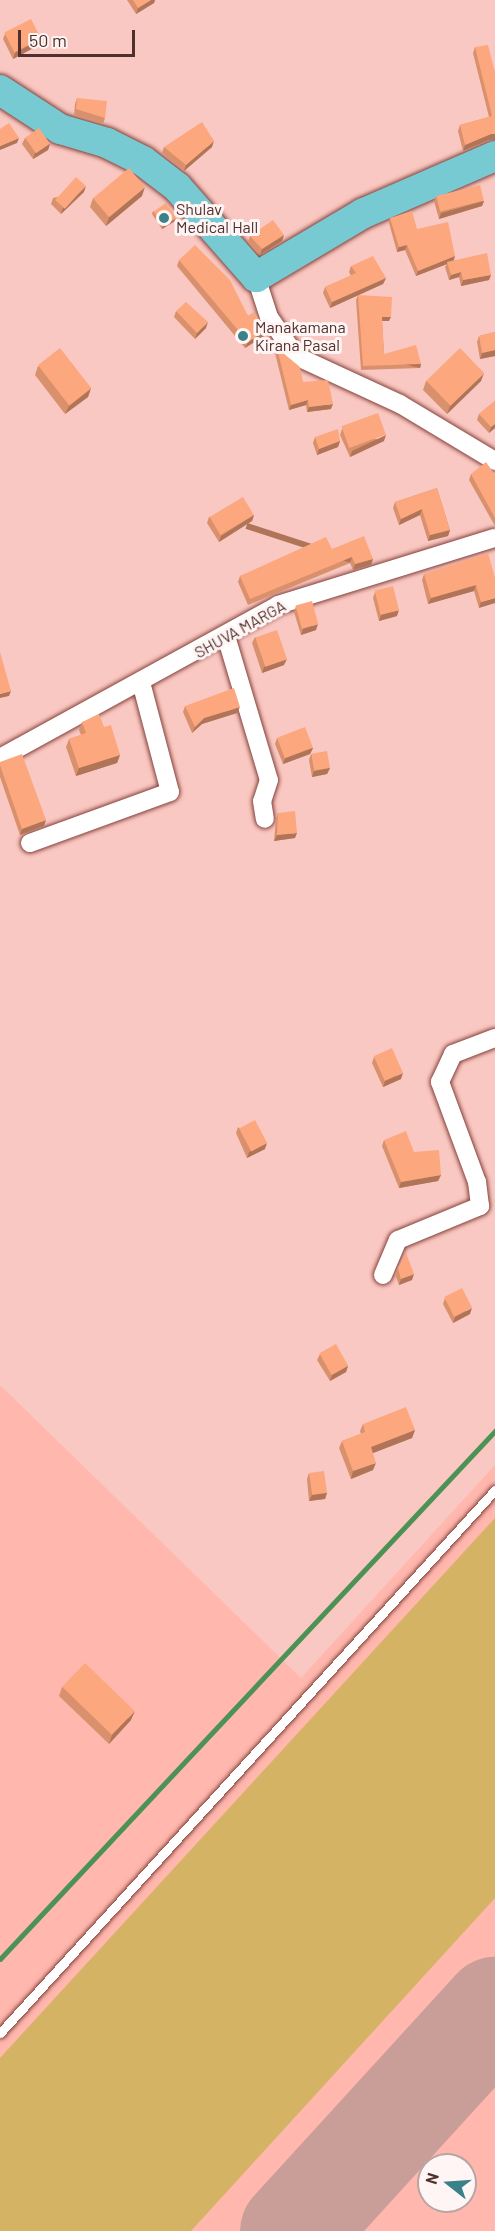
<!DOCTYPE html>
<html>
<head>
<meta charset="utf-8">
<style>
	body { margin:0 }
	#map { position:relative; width:495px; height:2231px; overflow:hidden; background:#fac8c2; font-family:Barlow,sans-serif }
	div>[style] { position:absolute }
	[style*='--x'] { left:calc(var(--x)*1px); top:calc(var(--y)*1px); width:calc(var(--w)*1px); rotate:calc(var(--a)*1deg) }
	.built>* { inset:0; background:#ffb7ae }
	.green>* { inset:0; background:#d4b365 }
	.stream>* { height:4.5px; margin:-2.25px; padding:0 2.25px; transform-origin:2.25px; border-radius:2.25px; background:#4d9255 }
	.runway>* { height:105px; margin:-52.5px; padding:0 52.5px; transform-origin:52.5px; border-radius:52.5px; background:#ca9e98 }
	.roads { filter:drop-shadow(0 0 2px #85403a) drop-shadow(0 0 2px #85403a) }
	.lane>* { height:9px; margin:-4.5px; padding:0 4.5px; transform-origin:4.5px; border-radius:4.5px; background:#fff }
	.street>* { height:18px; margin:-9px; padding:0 9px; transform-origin:9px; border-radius:9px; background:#fff }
	.primary>* { height:30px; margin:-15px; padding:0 15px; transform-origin:15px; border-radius:15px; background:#77cad2 }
	.wall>* { inset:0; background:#d9906c }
	.shaded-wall>* { inset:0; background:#b07558; transform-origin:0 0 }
	.building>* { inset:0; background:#fca77d; transform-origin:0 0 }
	.dots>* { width:16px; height:16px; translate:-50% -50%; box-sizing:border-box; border:3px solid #fef5f4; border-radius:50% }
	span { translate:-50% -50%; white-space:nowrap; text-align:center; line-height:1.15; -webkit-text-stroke:6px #fef5f4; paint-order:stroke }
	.poi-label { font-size:16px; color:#50302c }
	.left { translate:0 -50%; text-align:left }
	.street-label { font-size:16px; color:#50302c }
	.north { position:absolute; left:417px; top:2153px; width:60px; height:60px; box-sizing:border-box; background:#fef5f4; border:2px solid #b8a6a4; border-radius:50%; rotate:287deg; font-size:16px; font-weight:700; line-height:24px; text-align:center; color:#50302c }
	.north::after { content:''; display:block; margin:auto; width:21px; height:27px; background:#3a818a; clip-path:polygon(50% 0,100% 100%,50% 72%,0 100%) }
	.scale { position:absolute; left:18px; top:30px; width:117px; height:27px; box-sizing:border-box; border:3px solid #50302c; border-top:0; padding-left:8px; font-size:18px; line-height:21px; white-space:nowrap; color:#50302c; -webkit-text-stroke:4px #fef5f4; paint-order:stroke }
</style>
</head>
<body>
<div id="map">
	<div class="built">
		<div style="clip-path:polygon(evenodd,0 1385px,301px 1678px,495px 1465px,495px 2231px,0 2231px,0 1385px,429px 2165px,465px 2165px,465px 2201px,429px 2201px,429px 2165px)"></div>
	</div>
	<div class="green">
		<div style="clip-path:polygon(495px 1518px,495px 1898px,191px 2231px,0 2231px,0 2058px)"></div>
	</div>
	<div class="stream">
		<div style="--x:0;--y:1959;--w:724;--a:-46.85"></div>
	</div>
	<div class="runway">
		<div style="--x:292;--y:2231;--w:301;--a:-47.6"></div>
	</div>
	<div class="roads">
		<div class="lane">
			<div style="--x:0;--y:2033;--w:735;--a:-47.65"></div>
		</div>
		<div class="street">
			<div style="--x:256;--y:277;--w:42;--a:72"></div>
			<div style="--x:269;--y:317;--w:47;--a:55.3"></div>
			<div style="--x:296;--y:356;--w:115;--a:24.8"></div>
			<div style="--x:400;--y:404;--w:111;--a:31"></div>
			<div style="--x:226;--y:636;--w:150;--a:73.4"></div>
			<div style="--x:269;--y:780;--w:22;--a:108"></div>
			<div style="--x:262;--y:801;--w:18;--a:81"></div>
			<div style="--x:0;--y:758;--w:317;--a:-28.8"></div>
			<div style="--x:278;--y:605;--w:227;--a:-17.2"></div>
			<div style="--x:30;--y:843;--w:149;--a:-20"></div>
			<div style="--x:170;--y:792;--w:114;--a:-104.8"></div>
			<div style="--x:383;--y:1275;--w:38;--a:-67"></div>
			<div style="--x:398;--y:1240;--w:89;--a:-22.5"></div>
			<div style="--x:480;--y:1206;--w:24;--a:-97"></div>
			<div style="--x:477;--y:1182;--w:107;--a:-110.3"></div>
			<div style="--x:440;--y:1082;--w:31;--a:-65"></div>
			<div style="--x:453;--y:1054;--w:45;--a:-20.9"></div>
		</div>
		<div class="primary">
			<div style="--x:0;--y:90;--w:72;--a:33"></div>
			<div style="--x:60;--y:129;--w:49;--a:16.6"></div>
			<div style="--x:107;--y:143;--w:40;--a:26.6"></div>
			<div style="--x:143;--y:161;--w:43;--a:37.4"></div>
			<div style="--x:177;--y:187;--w:120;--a:48.7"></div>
			<div style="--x:256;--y:277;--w:126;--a:-30.7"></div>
			<div style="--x:364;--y:213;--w:143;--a:-23.5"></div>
		</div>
	</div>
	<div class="wall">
		<div style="clip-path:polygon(127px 0,155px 0,154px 3px,136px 14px)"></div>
		<div style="clip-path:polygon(5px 34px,41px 39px,39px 45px,13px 59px,3px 39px)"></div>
		<div style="clip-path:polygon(475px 47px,495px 72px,495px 140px,489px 140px,463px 151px,458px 131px,460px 125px,489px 117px,473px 53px)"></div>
		<div style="clip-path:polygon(77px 98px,105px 118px,103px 124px,74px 115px,75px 104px)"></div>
		<div style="clip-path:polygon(25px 138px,50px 144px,48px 150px,33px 159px,22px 144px)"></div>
		<div style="clip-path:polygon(164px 147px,212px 147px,184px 171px,162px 153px)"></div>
		<div style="clip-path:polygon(84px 192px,61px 214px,51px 204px,53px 198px)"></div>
		<div style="clip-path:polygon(142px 196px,106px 226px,90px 207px,93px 198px)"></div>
		<div style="clip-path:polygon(436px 196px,484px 201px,482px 206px,439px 219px,434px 201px)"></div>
		<div style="clip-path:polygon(153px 211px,175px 221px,162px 229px,152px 214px)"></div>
		<div style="clip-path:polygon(390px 218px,417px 229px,455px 256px,454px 261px,491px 275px,489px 280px,461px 286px,459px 277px,449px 280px,445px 267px,447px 264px,416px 276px,405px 250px,397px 252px,389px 223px)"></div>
		<div style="clip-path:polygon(284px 235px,282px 241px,260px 255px,248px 242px,250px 236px)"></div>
		<div style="clip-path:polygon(179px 260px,266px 330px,264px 336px,245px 348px,177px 266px)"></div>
		<div style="clip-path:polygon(351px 266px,386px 278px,383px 284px,330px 308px,323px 293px,325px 287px,351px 276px,349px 272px)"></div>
		<div style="clip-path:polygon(358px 295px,389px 321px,382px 321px,384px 354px,421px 364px,420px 368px,361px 370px,356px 300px)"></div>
		<div style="clip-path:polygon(176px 311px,206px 328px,195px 339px,174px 317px)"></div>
		<div style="clip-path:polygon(495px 332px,495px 356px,480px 359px,477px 342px,479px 336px)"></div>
		<div style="clip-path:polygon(277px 348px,303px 382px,331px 409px,307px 412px,306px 405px,289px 410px,275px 353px)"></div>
		<div style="clip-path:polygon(38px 366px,91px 388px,88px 397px,65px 414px,35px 375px)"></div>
		<div style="clip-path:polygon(426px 381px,481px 381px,447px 414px,423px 390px)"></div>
		<div style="clip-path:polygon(495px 401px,495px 428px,489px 433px,477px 420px,479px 414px)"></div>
		<div style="clip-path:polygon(342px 429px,384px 441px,350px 457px,340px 435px)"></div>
		<div style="clip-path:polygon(315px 437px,340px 441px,338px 447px,317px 455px,313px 443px)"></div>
		<div style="clip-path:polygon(471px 474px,495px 475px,495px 526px,469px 480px)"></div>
		<div style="clip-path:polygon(437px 488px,450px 530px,448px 536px,428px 541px,420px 515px,399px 525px,393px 508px,395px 502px)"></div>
		<div style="clip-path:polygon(254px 515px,252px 521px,219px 542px,207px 523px,209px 517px)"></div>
		<div style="clip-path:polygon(332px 549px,373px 559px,371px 565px,353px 570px,350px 563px,248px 605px,238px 582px,240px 576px)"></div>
		<div style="clip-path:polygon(424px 574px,495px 578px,479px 608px,474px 591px,428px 604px,422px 580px)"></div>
		<div style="clip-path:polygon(375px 592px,397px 616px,379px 621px,373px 598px)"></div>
		<div style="clip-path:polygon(296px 606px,316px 630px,301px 635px,294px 612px)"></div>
		<div style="clip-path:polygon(255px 637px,284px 665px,262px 673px,252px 643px)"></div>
		<div style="clip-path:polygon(185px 706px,237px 713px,202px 724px,192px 733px,183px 712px)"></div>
		<div style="clip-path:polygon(82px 722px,104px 727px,120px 755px,117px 763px,76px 776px,66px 747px,69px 739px,81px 735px,79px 730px)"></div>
		<div style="clip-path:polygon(277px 738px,313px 748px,310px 754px,283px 764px,275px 744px)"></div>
		<div style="clip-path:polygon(311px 754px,330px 768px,327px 774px,312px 777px,309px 760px)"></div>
		<div style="clip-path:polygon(0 762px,44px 826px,20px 835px,0 777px)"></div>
		<div style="clip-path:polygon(278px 813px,295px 838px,274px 841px,276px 819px)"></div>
		<div style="clip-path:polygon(374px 1057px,401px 1079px,383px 1087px,372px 1063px)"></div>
		<div style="clip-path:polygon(238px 1127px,265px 1149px,247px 1158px,236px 1133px)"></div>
		<div style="clip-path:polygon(384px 1140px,414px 1152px,441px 1175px,438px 1181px,399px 1188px,382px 1146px)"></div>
		<div style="clip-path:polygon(398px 1268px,412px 1280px,399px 1285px,395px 1274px)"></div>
		<div style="clip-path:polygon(445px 1298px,470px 1314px,453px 1323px,443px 1304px)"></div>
		<div style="clip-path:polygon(320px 1354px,348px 1366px,346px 1372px,330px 1381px,317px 1360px)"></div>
		<div style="clip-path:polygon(363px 1424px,415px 1430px,412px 1438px,373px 1453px,373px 1470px,351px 1479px,339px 1448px,342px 1441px,361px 1434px,360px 1431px)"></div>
		<div style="clip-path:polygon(309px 1473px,327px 1493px,325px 1499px,309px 1501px,307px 1479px)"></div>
		<div style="clip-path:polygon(62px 1687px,131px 1720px,109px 1744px,59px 1696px)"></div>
	</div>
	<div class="shaded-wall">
		<div style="clip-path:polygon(151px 0,155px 0,154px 3px,136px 14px,138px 8px)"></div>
		<div style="clip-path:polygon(41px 39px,39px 45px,13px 59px,15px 53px)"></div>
		<div style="clip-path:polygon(491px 134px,495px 134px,495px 140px,489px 140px,463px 151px,465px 145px)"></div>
		<div style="clip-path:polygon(19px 138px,17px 143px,0 150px,0 146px)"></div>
		<div style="clip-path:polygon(214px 141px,212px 147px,184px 171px,186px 165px)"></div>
		<div style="clip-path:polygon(50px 144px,48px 150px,33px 159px,35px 153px)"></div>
		<div style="clip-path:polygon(86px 186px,84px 192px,61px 214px,63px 208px)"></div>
		<div style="clip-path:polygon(145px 187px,142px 196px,106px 226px,109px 217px)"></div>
		<div style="clip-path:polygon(484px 201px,482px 206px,439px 219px,441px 213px)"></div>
		<div style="clip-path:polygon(176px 218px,175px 221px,162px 229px,163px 226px)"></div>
		<div style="clip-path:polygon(284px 235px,282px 241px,260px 255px,262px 249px)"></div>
		<div style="clip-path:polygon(407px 245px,405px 250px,397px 252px,399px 247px)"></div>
		<div style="clip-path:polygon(455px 256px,453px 261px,447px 262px,447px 264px,416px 276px,418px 271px)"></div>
		<div style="clip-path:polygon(461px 272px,459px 277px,449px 280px,451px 275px)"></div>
		<div style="clip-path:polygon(491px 275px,489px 280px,461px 286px,463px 280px)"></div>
		<div style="clip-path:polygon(386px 278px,383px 284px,330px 308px,332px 302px)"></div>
		<div style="clip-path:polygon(382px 317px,391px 317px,389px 321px,380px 321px)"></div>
		<div style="clip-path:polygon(208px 322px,206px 328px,195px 339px,197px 333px)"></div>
		<div style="clip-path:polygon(266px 330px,264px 336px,245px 348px,248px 342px)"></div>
		<div style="clip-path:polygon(495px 350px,495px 356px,480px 359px,482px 353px)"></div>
		<div style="left:421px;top:364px;width:4px;height:58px;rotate:104deg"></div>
		<div style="clip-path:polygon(484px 373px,481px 381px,447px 414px,450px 406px)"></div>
		<div style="clip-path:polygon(91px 388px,88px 397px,65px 414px,69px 406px)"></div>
		<div style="clip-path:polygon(308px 400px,306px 405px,289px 410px,291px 405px)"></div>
		<div style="clip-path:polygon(333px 404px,331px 409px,307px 412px,309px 407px)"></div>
		<div style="clip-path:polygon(495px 424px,495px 428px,489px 433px,491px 427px)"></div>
		<div style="clip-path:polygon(386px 435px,384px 441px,350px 457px,352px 451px)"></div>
		<div style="clip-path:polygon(340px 441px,338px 447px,317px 455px,319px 449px)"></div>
		<div style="clip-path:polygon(422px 509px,420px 515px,399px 525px,401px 519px)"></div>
		<div style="clip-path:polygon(254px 515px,252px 521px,219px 542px,221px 536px)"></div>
		<div style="clip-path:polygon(450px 530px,448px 536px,428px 541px,430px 535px)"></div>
		<div style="left:352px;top:557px;width:6px;height:110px;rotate:108deg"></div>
		<div style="clip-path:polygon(373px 559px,371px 565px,353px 570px,355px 564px)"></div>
		<div style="clip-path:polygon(476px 585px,474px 591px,428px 604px,431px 598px)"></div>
		<div style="clip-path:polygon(495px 598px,495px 603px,479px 608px,481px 602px)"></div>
		<div style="clip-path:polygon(399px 610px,397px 616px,379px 621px,381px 615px)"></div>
		<div style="clip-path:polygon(318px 624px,316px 630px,301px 635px,303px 629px)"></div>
		<div style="clip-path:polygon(287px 659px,284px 665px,262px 673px,264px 667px)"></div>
		<div style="clip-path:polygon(11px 691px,9px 696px,0 698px,0 694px)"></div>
		<div style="clip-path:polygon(240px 707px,237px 713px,202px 724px,192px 733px,195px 727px,204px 718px)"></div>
		<div style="clip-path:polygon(313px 748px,310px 754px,283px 764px,285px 758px)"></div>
		<div style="clip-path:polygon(120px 755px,117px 763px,76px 776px,79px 768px)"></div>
		<div style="clip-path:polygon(330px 768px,327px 774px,312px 777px,314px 771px)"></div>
		<div style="clip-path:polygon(46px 820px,44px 826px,20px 835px,22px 829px)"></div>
		<div style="clip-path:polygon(297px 833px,295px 838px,274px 841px,277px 835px)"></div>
		<div style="clip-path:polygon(403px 1073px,401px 1079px,383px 1087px,385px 1081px)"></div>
		<div style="clip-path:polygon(267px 1143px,265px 1149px,247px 1158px,249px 1152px)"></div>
		<div style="clip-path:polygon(441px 1175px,438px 1181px,399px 1188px,401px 1182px)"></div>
		<div style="clip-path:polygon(414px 1274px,412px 1280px,399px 1285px,401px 1279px)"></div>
		<div style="clip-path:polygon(472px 1308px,470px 1314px,453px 1323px,455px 1317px)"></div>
		<div style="clip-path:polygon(348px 1366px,346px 1372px,330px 1381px,332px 1375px)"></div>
		<div style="clip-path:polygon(415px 1430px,412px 1438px,368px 1455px,371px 1447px)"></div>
		<div style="clip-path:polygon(376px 1463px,373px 1470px,351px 1479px,353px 1471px)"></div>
		<div style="clip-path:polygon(327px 1493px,325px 1499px,309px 1501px,312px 1495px)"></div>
		<div style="clip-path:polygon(135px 1711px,131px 1720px,109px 1744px,112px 1735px)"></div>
	</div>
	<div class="building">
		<div style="clip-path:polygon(133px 0,151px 0,138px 8px)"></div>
		<div style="left:31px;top:19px;width:22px;height:30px;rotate:63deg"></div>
		<div style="clip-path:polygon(488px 45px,495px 72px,495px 134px,491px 134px,465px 145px,460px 125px,492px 116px,475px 47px)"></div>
		<div style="clip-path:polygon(77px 98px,107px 101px,105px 118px,76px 109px)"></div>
		<div style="clip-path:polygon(202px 122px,214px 141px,186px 165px,164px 147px)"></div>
		<div style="clip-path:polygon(9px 123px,19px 138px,0 146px,0 129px)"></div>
		<div style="left:39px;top:128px;width:19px;height:17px;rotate:55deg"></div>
		<div style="left:129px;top:168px;width:25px;height:47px;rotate:50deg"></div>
		<div style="left:76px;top:177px;width:13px;height:31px;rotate:42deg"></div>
		<div style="left:480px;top:185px;width:16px;height:45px;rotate:76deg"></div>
		<div style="left:166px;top:203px;width:18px;height:15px;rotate:56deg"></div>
		<div style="clip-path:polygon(412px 211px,417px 229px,448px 222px,455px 256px,418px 271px,407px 245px,399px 247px,390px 218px)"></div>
		<div style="clip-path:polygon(273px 220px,284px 235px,262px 249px,250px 236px)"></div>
		<div style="clip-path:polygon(195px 245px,230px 280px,248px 316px,254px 312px,266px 330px,248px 342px,179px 260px)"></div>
		<div style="clip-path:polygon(487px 253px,491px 275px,463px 280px,461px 272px,451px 275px,447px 262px)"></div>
		<div style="clip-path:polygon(373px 256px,386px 278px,332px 302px,325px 287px,356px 273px,351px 266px)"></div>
		<div style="clip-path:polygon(358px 295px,392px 297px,391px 317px,382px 317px,384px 354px,416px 345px,421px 364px,363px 366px)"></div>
		<div style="clip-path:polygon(186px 302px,208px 322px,197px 333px,176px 311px)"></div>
		<div style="clip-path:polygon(495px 332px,495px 350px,482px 353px,479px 336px)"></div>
		<div style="left:60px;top:348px;width:51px;height:28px;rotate:52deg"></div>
		<div style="clip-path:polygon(277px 348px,300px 367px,303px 382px,328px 380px,333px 404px,309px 407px,308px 400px,291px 405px)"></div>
		<div style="left:460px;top:348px;width:35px;height:47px;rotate:46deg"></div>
		<div style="clip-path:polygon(495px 401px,495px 424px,491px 427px,479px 414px)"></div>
		<div style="left:378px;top:413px;width:23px;height:39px;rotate:70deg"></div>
		<div style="clip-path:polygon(338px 429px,340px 441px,319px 449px,315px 437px)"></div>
		<div style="clip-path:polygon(486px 462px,495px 475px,495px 518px,471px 474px)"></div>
		<div style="clip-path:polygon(437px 488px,450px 530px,430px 535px,422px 509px,401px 519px,395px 502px)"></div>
		<div style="left:243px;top:497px;width:21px;height:39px;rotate:59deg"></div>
		<div style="clip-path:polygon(364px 536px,373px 559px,355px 564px,352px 557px,250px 599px,240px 576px,326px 537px,332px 549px)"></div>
		<div style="clip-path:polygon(488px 553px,495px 578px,495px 598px,481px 602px,476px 585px,431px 598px,424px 574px)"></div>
		<div style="left:393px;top:586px;width:25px;height:19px;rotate:76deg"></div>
		<div style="left:312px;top:601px;width:24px;height:17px;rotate:75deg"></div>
		<div style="left:277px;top:630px;width:31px;height:23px;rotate:71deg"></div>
		<div style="clip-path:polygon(0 652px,11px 691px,0 694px)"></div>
		<div style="clip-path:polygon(234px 688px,240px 707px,204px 718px,195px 727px,185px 706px)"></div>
		<div style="clip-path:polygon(99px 714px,104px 727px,111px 725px,120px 755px,79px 768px,69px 739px,86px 733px,82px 722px)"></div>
		<div style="left:305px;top:727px;width:22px;height:30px;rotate:69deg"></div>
		<div style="left:327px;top:751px;width:17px;height:16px;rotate:80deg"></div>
		<div style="clip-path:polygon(22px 754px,46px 820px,22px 829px,0 765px,0 762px)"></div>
		<div style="clip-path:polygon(295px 811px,297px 833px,277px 835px,278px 813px)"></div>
		<div style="left:392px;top:1048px;width:27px;height:20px;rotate:66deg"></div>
		<div style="left:255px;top:1120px;width:26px;height:18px;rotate:62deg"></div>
		<div style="clip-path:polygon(406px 1131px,414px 1152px,439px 1150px,441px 1175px,401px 1182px,384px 1140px)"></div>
		<div style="clip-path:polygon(406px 1253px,414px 1274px,401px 1279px,398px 1268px)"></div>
		<div style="left:462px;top:1288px;width:22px;height:20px;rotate:63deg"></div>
		<div style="left:336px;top:1344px;width:25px;height:19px;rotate:61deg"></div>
		<div style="clip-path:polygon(406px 1407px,415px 1430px,371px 1447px,376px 1463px,353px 1471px,342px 1441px,365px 1432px,363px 1424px)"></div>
		<div style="left:324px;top:1471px;width:22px;height:15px;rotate:82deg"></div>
		<div style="left:85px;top:1663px;width:69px;height:33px;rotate:44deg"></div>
	</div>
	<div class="dots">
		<div style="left:164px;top:218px;background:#3a818a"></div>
		<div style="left:243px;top:336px;background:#3a818a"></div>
	</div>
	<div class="poi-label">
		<span class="left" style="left:176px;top:218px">Shulav<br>Medical Hall</span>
		<span class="left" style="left:255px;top:336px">Manakamana<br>Kirana Pasal</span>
	</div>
	<div class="street-label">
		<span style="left:240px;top:629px;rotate:-29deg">SHUVA MARGA</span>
	</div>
	<div class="north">N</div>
	<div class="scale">50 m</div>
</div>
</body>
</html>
